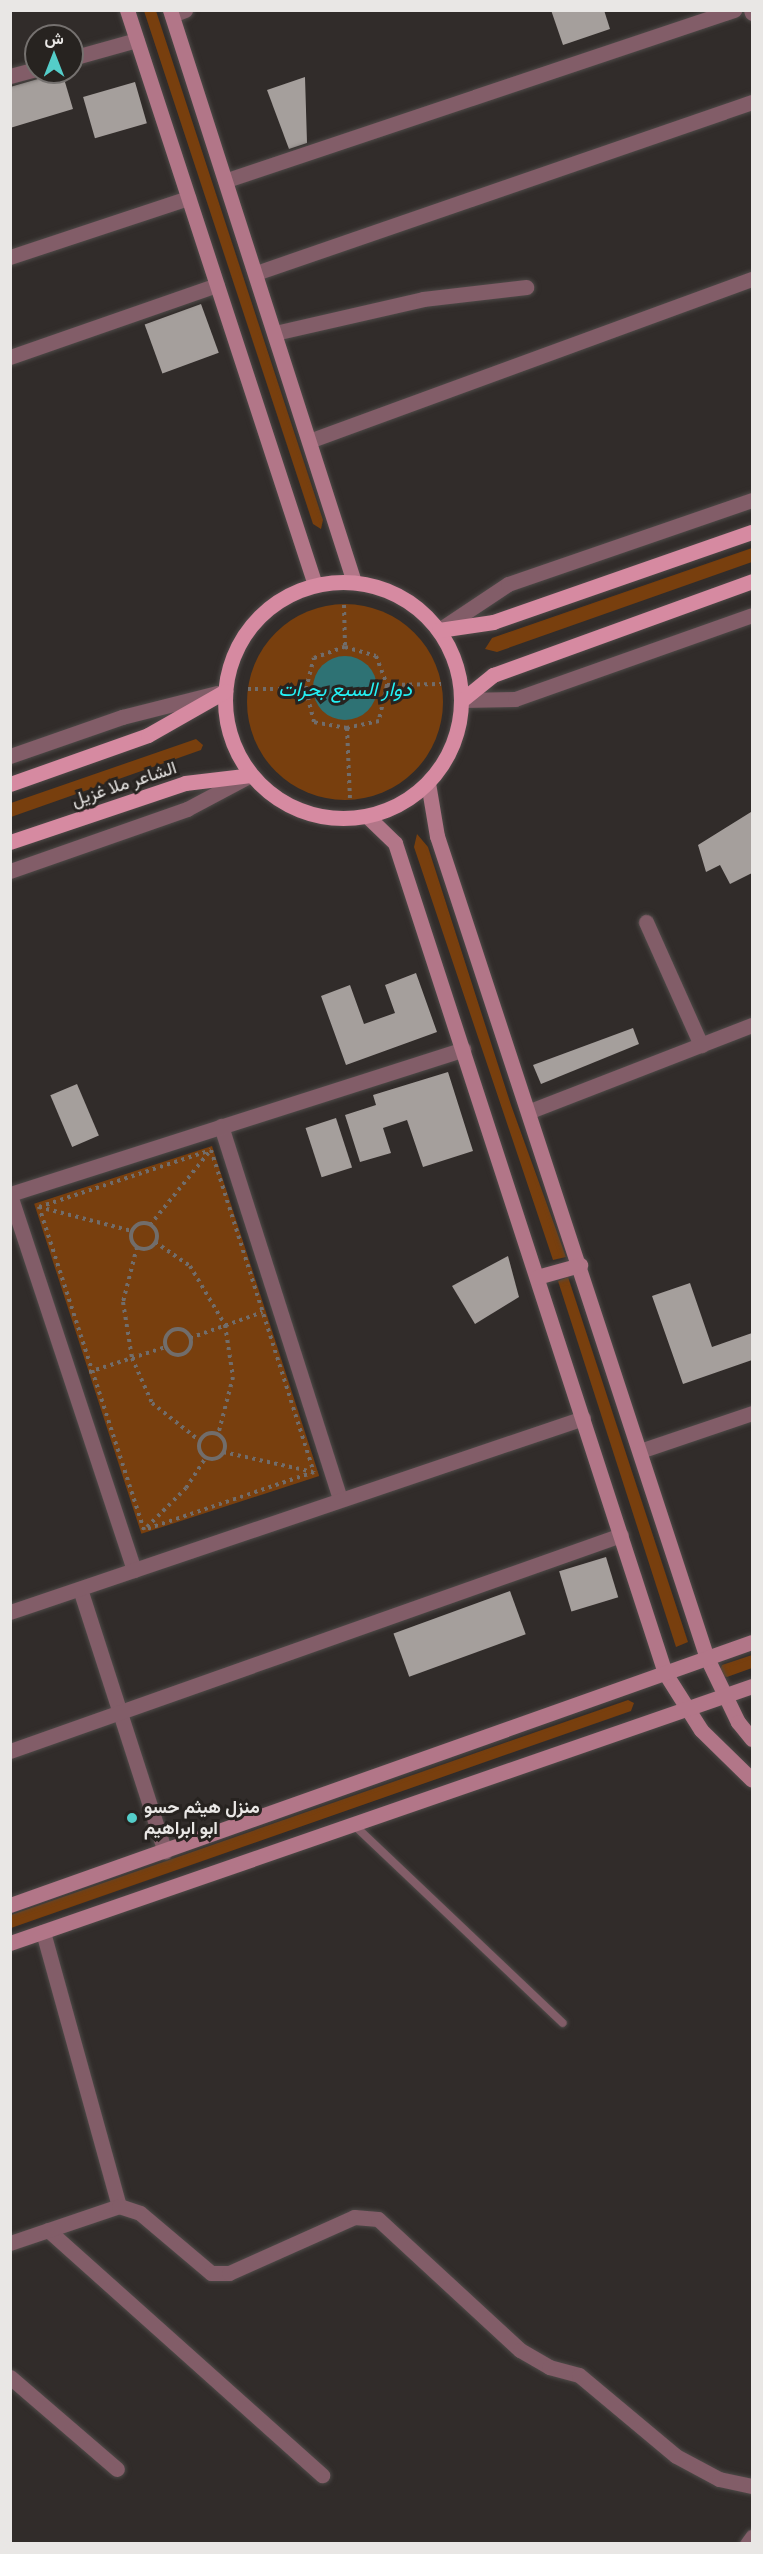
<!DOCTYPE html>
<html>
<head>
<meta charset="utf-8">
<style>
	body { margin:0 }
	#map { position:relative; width:763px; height:2554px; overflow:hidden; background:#312c2a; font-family:"IBM Plex Sans",Vazirmatn,sans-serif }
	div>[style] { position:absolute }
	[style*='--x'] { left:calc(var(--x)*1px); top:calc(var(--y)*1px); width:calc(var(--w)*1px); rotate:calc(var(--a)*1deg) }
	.green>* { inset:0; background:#783f0e; transform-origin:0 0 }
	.round { border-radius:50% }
	.water>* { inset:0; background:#2e7274 }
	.building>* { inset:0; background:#a59f9c; transform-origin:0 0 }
	.path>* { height:4px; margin-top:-2px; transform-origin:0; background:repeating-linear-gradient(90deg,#716d6b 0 3px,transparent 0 7.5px) }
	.path>.ring { margin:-2px; padding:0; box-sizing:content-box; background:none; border:4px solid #716d6b; border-radius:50% }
	.roads { filter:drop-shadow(0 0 2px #4e4a48) drop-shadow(0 0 2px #4e4a48) }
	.lane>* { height:8px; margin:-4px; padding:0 4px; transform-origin:4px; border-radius:4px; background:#825d68 }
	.street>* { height:15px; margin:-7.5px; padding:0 7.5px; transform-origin:7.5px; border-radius:7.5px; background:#825d68 }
	.secondary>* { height:15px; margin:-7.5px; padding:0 7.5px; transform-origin:7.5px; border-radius:7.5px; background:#b27688 }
	.primary>* { height:15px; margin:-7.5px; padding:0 7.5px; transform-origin:7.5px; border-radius:7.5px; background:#d68aa1 }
	.primary>.ring { margin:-7.5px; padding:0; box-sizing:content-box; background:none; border:15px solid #d68aa1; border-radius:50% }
	.dots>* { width:16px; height:16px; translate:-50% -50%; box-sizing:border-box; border:3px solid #272320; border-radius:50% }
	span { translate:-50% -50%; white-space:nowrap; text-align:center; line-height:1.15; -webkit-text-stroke:6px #272320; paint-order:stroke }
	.street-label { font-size:18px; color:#e9e7e5 }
	.poi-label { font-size:18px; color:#e9e7e5; font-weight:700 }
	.left { translate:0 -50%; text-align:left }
	.water-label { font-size:20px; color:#24f1f5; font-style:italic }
	.frame { position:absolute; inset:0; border:12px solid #e9e7e5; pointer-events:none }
	.north { position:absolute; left:24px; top:24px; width:60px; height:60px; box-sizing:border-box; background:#272320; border:2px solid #75716f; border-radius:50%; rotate:0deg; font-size:16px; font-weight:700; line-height:24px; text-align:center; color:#e9e7e5 }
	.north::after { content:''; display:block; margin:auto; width:21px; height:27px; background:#54cdc9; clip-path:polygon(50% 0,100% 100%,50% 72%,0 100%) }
</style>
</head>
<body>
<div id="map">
	<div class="green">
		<div style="clip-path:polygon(144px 11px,156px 11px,323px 520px,321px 529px,313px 524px)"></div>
		<div style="clip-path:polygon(752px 548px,752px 562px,497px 652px,485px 649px,492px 638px)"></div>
		<div class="round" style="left:247px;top:604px;width:196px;height:196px"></div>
		<div style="clip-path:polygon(196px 739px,203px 745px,201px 750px,11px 817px,11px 803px)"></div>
		<div style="clip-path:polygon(417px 834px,428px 847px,511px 1105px,566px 1257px,553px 1260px,414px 847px)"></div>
		<div style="left:212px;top:1146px;width:347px;height:187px;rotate:72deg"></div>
		<div style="clip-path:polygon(568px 1277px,688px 1642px,676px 1647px,558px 1281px)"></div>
		<div style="clip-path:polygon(752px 1655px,752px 1668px,727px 1677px,718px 1674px,722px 1665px)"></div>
		<div style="clip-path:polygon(628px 1700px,634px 1703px,631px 1711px,11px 1928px,11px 1915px)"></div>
	</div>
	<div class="water">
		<div class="round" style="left:313px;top:656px;width:64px;height:64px"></div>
	</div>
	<div class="building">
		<div style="clip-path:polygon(551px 10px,604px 10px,610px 29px,563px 45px)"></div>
		<div style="clip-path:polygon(62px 72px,73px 109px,10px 128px,10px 87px)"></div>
		<div style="clip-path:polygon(305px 77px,307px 143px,289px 149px,267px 90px)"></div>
		<div style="left:135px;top:82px;width:43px;height:54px;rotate:74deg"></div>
		<div style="left:201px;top:304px;width:52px;height:60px;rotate:70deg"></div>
		<div style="clip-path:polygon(751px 812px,752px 873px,730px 884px,720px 865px,706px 872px,698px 845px)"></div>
		<div style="clip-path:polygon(416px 973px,437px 1032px,346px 1065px,321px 996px,350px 985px,364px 1024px,395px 1013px,385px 985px)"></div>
		<div style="clip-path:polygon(633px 1028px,639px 1044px,541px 1084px,533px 1065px)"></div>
		<div style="clip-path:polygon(448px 1072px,473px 1151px,423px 1167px,407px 1120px,383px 1128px,391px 1153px,360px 1162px,345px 1115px,376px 1105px,373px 1095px)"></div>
		<div style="left:77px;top:1084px;width:56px;height:29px;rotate:67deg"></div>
		<div style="left:336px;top:1118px;width:52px;height:32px;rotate:72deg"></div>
		<div style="clip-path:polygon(508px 1256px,519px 1297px,475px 1324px,452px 1286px)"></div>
		<div style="clip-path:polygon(690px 1283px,712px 1347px,752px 1333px,752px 1360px,683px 1384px,652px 1296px)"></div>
		<div style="left:606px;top:1557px;width:42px;height:49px;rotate:73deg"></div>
		<div style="left:510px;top:1591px;width:46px;height:124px;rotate:70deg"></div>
	</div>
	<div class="path">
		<div style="--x:344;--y:605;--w:42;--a:88.6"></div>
		<div style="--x:345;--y:647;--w:32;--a:16"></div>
		<div style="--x:376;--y:656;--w:31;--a:69"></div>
		<div style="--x:387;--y:685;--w:37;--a:103"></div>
		<div style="--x:379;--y:721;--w:33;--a:168"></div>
		<div style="--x:347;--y:728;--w:34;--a:-170"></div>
		<div style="--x:314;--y:722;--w:34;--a:-104"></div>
		<div style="--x:306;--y:689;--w:32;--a:-76"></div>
		<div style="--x:314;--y:658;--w:33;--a:-20"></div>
		<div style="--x:387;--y:685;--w:54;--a:-1.1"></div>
		<div style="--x:248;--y:689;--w:58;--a:0"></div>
		<div style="--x:347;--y:728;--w:72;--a:87.6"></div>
		<div style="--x:211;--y:1150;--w:338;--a:72.3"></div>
		<div style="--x:314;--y:1472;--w:180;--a:161.2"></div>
		<div style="--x:144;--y:1530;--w:340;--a:-108"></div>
		<div style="--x:39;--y:1207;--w:181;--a:-18.3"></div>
		<div style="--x:39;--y:1207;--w:96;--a:14.5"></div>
		<div class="ring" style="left:131px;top:1223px;width:22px;height:22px"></div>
		<div style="--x:150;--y:1225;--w:95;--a:-51"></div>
		<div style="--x:155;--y:1242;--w:42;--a:34.4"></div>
		<div style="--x:190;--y:1266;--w:69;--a:59.3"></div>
		<div style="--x:225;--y:1325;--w:53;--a:81.3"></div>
		<div style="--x:233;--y:1377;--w:60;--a:104.5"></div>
		<div style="--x:137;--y:1247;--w:57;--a:104.3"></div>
		<div style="--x:123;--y:1302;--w:57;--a:80.9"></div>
		<div style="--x:132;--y:1358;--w:49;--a:66"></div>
		<div style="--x:152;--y:1403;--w:61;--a:38.4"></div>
		<div class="ring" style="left:165px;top:1329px;width:22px;height:22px"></div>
		<div style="--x:190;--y:1338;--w:77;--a:-19.6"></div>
		<div style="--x:89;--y:1372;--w:81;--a:-18"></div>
		<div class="ring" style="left:199px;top:1433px;width:22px;height:22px"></div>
		<div style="--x:223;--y:1452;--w:92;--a:12.5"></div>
		<div style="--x:147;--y:1527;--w:55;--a:-45"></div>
		<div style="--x:186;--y:1488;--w:37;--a:-57"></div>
	</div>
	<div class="roads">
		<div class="lane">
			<div style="--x:353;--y:1824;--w:289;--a:43.5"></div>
		</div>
		<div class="street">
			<div style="--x:751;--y:10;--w:3;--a:72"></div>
			<div style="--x:172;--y:15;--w:14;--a:-21"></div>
			<div style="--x:72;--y:58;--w:67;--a:-15.5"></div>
			<div style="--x:10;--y:76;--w:27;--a:-15"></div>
			<div style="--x:227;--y:180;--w:535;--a:-18.54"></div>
			<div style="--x:10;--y:257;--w:188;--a:-18.3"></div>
			<div style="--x:256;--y:273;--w:525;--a:-19.02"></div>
			<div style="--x:275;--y:333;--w:152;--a:-12.9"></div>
			<div style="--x:423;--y:299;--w:104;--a:-6.6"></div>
			<div style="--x:10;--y:357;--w:219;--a:-19.2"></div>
			<div style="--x:309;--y:441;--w:472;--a:-20.1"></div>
			<div style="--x:439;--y:630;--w:83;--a:-33.7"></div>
			<div style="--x:508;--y:584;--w:258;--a:-19"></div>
			<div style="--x:462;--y:700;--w:53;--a:-1.1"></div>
			<div style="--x:515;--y:699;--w:251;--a:-19.5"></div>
			<div style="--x:10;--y:756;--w:119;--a:-19.2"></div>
			<div style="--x:122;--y:717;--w:98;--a:-14.2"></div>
			<div style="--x:10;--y:871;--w:188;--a:-19.3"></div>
			<div style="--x:187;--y:809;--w:72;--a:-28"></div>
			<div style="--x:646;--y:922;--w:135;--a:65.9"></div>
			<div style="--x:530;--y:1111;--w:238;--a:-21.2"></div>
			<div style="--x:221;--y:1126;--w:392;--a:72.3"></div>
			<div style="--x:10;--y:1194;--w:476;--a:-17.7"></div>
			<div style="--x:10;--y:1195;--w:395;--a:71.7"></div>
			<div style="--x:640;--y:1451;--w:118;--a:-18.7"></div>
			<div style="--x:80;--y:1589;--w:276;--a:72.1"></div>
			<div style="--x:10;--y:1612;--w:605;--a:-18.7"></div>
			<div style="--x:10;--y:1751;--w:648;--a:-19.47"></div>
			<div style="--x:43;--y:1932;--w:284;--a:74.5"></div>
			<div style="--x:48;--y:2230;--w:368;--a:41.8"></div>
			<div style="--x:10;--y:2243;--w:115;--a:-18.7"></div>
			<div style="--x:119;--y:2206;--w:22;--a:18"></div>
			<div style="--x:140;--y:2213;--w:93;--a:40.2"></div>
			<div style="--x:211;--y:2273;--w:18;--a:0"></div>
			<div style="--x:229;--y:2273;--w:137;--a:-24.1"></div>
			<div style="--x:354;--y:2217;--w:24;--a:5"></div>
			<div style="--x:378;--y:2219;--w:193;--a:42.7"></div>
			<div style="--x:520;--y:2350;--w:34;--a:30"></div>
			<div style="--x:549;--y:2367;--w:31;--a:15"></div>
			<div style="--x:579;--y:2375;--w:126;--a:39.9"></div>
			<div style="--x:676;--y:2456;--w:49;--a:28.1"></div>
			<div style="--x:719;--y:2479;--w:34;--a:12"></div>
			<div style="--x:10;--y:2377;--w:141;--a:40.7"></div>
			<div style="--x:747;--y:2544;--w:9;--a:-54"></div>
		</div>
		<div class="secondary">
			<div style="--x:127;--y:10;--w:605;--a:71.89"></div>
			<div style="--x:170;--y:10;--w:601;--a:72.17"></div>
			<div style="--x:428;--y:783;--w:54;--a:80.4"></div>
			<div style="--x:437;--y:836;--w:865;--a:71.82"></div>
			<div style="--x:707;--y:1658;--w:71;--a:64.2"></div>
			<div style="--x:738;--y:1722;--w:22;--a:51"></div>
			<div style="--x:367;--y:816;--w:39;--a:44"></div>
			<div style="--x:395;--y:843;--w:873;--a:71.98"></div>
			<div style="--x:665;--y:1673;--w:67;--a:57.7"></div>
			<div style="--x:701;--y:1730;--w:71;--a:44.4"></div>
			<div style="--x:537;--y:1277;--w:45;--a:-15.6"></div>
			<div style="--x:10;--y:1905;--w:787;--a:-19.52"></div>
			<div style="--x:10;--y:1943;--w:785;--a:-19.1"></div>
		</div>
		<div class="primary">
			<div class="ring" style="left:225px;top:582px;width:221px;height:221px"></div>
			<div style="--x:439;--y:630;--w:55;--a:-8.4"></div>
			<div style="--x:493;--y:622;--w:274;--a:-19.2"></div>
			<div style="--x:462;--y:700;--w:40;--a:-39"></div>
			<div style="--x:493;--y:675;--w:276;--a:-19.9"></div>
			<div style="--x:10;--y:784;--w:146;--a:-19.5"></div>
			<div style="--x:148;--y:735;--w:89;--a:-29.7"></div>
			<div style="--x:10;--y:842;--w:185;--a:-18.6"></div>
			<div style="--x:185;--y:783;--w:66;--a:-6.9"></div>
		</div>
	</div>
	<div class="dots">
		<div style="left:132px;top:1818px;background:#54cdc9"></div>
	</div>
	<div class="street-label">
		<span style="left:124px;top:784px;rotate:-18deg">الشاعر ملا غزيل</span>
	</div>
	<div class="poi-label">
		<span class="left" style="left:144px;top:1818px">منزل هيثم حسو<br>ابو ابراهيم</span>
	</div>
	<div class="water-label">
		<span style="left:345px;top:688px">دوار السبع بحرات</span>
	</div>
	<div class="frame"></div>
	<div class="north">ش</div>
</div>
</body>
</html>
